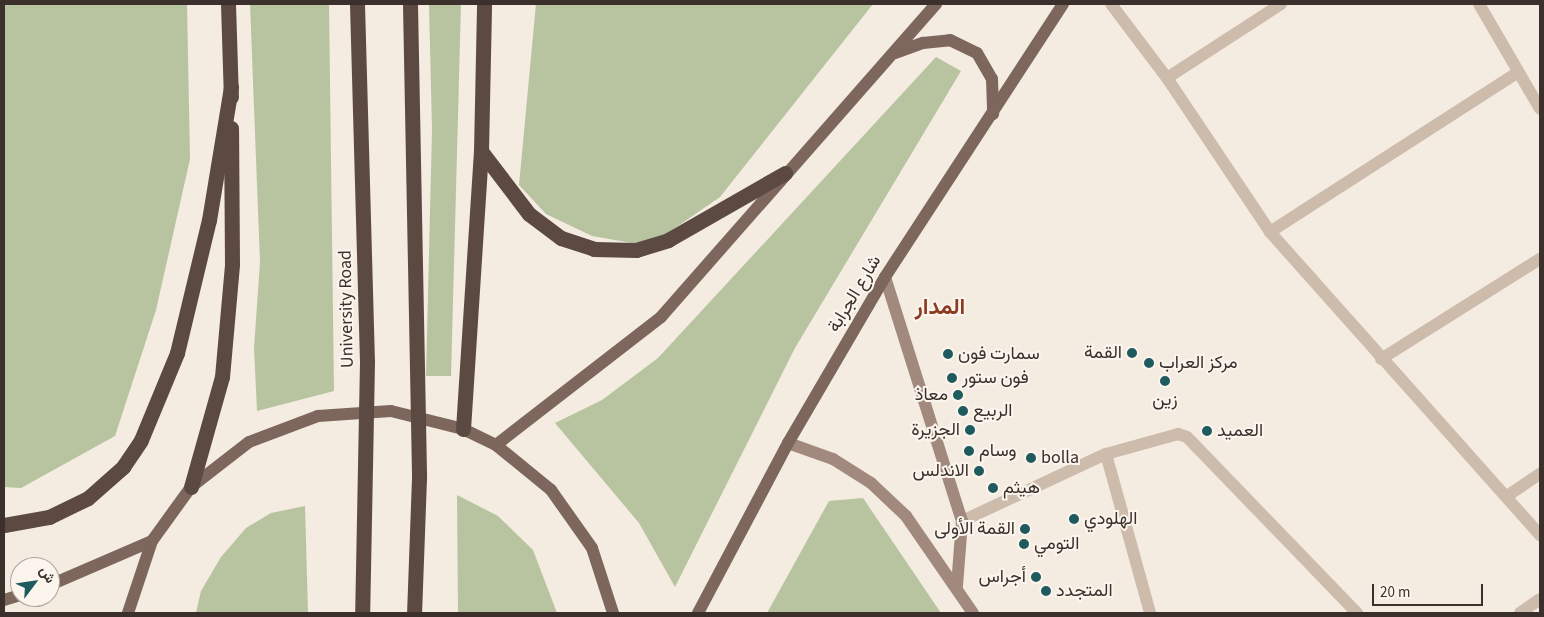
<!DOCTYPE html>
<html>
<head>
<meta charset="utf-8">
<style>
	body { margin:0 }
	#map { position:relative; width:1544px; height:617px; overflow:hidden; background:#f4ebe1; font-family:"Source Sans 3",Vazirmatn,sans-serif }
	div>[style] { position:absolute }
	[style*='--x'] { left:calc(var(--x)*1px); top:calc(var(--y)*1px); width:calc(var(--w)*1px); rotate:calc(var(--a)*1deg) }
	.green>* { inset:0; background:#b8c4a0 }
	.street>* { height:12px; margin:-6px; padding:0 6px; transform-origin:6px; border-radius:6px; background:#cdbbac }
	.secondary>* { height:12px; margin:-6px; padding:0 6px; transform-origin:6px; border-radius:6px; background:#a18a7d }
	.primary>* { height:12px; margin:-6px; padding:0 6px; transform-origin:6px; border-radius:6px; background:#7d675c }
	.highway>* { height:15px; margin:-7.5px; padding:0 7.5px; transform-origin:7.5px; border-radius:7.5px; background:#5c4a42 }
	.highway-bridge>* { height:15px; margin:-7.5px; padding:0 7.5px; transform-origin:7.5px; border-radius:7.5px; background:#5c4a42 }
	.dots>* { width:14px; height:14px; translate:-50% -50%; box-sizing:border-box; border:2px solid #fbf5ee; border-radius:50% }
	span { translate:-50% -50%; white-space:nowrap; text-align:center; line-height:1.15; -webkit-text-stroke:4px #fbf5ee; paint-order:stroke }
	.street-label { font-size:18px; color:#3b302b }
	.poi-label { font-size:18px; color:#3b302b }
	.right { translate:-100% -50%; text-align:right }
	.left { translate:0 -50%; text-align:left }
	.district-label { font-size:22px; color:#8c3b22; font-weight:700 }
	.frame { position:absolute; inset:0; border:5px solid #3b302b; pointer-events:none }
	.north { position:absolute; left:10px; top:557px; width:50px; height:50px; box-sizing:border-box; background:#fbf5ee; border:1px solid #aea6a0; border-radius:50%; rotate:59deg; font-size:14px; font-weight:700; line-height:20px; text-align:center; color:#3b302b }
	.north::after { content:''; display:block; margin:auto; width:18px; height:22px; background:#1f5a5e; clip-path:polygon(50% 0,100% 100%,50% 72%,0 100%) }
	.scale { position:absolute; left:1372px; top:584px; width:111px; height:22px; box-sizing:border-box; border:2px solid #3b302b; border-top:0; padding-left:6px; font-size:15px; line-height:18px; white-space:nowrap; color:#3b302b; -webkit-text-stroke:4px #fbf5ee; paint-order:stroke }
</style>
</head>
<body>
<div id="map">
	<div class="green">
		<div style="clip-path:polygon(4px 4px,187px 4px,190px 159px,156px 310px,115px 436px,21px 488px,4px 487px)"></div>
		<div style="clip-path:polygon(250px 4px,329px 4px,334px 391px,257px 411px,254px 348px,260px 262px)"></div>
		<div style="clip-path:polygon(429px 4px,461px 4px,451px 376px,426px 376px,432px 130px)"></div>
		<div style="clip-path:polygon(536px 4px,873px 4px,720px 197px,649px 246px,592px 236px,546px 214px,519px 185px)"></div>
		<div style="clip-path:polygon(936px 57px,961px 71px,795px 348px,675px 587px,639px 523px,555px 423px,602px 400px,658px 358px)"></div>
		<div style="clip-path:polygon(457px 495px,498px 516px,533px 550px,557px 613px,458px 613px)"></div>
		<div style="clip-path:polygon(863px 498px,941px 613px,767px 613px,829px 501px)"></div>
		<div style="clip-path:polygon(305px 506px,308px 613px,196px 613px,201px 591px,221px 557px,246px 528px,271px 513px)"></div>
	</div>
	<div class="street">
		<div style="--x:1111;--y:4;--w:93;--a:52.9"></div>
		<div style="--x:1167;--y:78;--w:185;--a:56.2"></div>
		<div style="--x:1270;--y:232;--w:406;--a:48.3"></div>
		<div style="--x:1479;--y:4;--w:121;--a:59.8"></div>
		<div style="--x:1167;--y:78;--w:136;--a:-33"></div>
		<div style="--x:1270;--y:232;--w:295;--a:-32.8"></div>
		<div style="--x:1381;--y:359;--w:188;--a:-32.2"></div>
		<div style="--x:1106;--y:454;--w:165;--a:74.5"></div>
		<div style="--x:1507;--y:496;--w:40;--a:-34"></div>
		<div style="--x:962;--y:521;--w:159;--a:-25"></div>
		<div style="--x:1106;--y:454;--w:75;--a:-15.5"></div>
		<div style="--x:1178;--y:434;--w:9;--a:18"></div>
		<div style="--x:1187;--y:437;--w:245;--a:46"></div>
		<div style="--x:1520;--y:613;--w:24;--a:-35"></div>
	</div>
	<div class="secondary">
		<div style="--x:885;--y:277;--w:256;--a:72.5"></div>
		<div style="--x:962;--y:521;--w:65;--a:94.4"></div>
		<div style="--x:788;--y:443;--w:48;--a:19.6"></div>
		<div style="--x:833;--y:459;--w:45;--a:32.3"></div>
		<div style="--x:871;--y:483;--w:48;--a:43.3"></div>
		<div style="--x:906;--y:516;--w:118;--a:55.4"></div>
	</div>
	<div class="primary">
		<div style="--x:895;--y:53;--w:30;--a:-20"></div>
		<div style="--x:923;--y:43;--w:27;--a:-6"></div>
		<div style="--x:950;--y:40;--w:30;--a:26"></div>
		<div style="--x:977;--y:53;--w:30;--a:60"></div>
		<div style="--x:992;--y:79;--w:35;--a:88"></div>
		<div style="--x:496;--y:445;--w:209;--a:-37.8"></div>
		<div style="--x:661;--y:317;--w:417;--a:-48.7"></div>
		<div style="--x:50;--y:585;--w:111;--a:-23.3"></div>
		<div style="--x:4;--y:600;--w:17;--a:-17"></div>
		<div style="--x:128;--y:613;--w:76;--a:-71.6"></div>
		<div style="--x:152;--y:541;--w:67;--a:-54.2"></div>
		<div style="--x:191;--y:487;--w:73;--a:-37.8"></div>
		<div style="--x:249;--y:442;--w:74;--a:-20.6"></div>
		<div style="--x:318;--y:416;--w:73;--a:-3.9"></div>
		<div style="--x:391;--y:411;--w:74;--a:14"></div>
		<div style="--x:463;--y:429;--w:37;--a:26"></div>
		<div style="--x:496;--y:445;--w:71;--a:39.3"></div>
		<div style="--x:551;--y:490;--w:71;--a:54.7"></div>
		<div style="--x:592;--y:548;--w:68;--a:72.1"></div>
		<div style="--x:698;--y:613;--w:192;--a:-62.1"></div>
		<div style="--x:788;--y:443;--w:192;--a:-59.7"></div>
		<div style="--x:885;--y:277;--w:326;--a:-56.9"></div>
	</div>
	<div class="highway">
		<div style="--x:228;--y:4;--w:93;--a:88.2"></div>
		<div style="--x:481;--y:151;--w:79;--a:52.7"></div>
		<div style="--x:529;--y:214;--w:40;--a:37"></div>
		<div style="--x:561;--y:238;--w:35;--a:18"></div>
		<div style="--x:594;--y:249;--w:42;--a:1.4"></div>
		<div style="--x:636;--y:250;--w:34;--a:-17"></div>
		<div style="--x:668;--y:240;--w:135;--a:-29.8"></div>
		<div style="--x:463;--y:429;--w:279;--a:-86.3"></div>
		<div style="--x:481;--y:151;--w:147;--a:-88.8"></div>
		<div style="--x:191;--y:487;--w:114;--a:-74.3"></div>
		<div style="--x:222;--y:377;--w:113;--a:-84.9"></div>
		<div style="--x:232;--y:264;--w:136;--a:-90.4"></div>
		<div style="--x:4;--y:525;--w:46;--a:-10.1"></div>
		<div style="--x:49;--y:517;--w:43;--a:-26"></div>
		<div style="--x:88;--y:498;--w:47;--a:-41.5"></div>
		<div style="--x:123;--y:467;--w:32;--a:-56"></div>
		<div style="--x:141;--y:440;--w:94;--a:-67.5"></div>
		<div style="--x:177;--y:353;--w:137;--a:-76.5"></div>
		<div style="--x:209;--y:220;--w:135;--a:-80.6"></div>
	</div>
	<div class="highway-bridge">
		<div style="--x:357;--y:4;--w:358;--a:88.4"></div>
		<div style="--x:367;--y:362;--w:251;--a:91.1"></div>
		<div style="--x:410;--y:4;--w:474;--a:88.9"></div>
		<div style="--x:419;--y:478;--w:135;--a:92.1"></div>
	</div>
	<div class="dots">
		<div style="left:1132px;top:353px;background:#1f5a5e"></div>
		<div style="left:948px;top:354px;background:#1f5a5e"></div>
		<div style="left:1149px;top:363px;background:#1f5a5e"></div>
		<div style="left:952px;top:378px;background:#1f5a5e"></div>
		<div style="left:1165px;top:381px;background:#1f5a5e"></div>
		<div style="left:958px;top:395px;background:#1f5a5e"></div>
		<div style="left:963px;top:411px;background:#1f5a5e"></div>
		<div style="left:970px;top:430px;background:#1f5a5e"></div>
		<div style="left:1207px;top:431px;background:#1f5a5e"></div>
		<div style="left:969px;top:451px;background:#1f5a5e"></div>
		<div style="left:1031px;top:458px;background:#1f5a5e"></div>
		<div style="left:979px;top:471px;background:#1f5a5e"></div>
		<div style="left:993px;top:488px;background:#1f5a5e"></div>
		<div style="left:1074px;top:519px;background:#1f5a5e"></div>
		<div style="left:1025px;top:529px;background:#1f5a5e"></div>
		<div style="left:1024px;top:544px;background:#1f5a5e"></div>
		<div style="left:1036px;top:577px;background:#1f5a5e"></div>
		<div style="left:1046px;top:591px;background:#1f5a5e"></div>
	</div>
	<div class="street-label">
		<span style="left:855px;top:294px;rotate:-59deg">شارع الجرابة</span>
		<span style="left:347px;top:309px;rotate:-91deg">University Road</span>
	</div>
	<div class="poi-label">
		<span class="right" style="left:1122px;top:353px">القمة</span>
		<span class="left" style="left:958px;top:354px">سمارت فون</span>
		<span class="left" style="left:1159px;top:363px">مركز العراب</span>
		<span class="left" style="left:962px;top:378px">فون ستور</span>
		<span class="right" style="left:948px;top:395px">معاذ</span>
		<span style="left:1165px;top:400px">زين</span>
		<span class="left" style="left:973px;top:411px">الربيع</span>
		<span class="right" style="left:960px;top:430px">الجزيرة</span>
		<span class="left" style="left:1217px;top:431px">العميد</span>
		<span class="left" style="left:979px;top:451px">وسام</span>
		<span class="left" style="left:1041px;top:458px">bolla</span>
		<span class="right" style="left:969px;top:471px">الاندلس</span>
		<span class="left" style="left:1003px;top:488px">هيثم</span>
		<span class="left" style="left:1084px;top:519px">الهلودي</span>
		<span class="right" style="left:1015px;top:529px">القمة الأولى</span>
		<span class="left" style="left:1034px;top:544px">التومي</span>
		<span class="right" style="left:1026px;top:577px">أجراس</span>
		<span class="left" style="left:1056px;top:591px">المتجدد</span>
	</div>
	<div class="district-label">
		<span style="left:940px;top:308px">المدار</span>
	</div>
	<div class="frame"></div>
	<div class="north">ش</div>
	<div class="scale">20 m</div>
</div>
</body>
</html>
